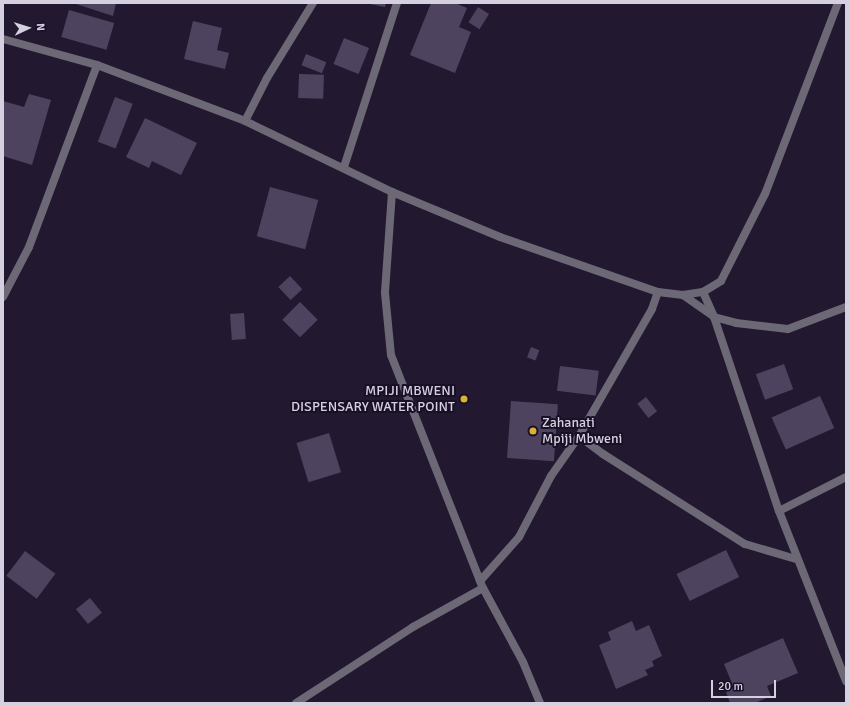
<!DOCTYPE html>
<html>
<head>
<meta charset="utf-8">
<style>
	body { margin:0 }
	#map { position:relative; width:849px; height:706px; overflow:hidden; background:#221931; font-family:Signika,sans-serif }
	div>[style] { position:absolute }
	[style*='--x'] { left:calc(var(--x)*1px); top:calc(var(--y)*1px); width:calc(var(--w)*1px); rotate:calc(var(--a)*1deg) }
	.building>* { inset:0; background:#4d435f; transform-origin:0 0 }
	.minor>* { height:8px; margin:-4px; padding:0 4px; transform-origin:4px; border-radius:4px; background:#6c6875 }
	.dots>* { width:11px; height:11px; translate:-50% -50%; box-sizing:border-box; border:2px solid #191027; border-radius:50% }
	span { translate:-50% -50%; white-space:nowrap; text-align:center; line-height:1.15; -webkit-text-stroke:4px #191027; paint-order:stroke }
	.poi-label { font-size:14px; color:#d5d0e0 }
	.right { translate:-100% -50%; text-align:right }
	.left { translate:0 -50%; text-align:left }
	.frame { position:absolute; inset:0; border:4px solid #d5d0e0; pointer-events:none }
	.north { position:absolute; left:8px; top:8px; width:40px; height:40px; -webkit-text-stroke:3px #191027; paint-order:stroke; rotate:86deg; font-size:11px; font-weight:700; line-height:16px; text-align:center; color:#d5d0e0 }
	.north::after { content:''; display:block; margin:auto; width:14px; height:18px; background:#d5d0e0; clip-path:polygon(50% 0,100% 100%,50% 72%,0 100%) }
	.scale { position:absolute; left:711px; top:680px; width:65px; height:18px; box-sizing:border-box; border:2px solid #d5d0e0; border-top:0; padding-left:5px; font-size:12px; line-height:14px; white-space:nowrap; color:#d5d0e0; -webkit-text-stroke:3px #191027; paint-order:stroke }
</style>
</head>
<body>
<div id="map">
	<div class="building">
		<div style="clip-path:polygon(73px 3px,116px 3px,113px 16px)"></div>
		<div style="clip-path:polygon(365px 3px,386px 3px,385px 7px)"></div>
		<div style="clip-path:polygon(431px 3px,455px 3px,467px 8px,459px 27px,471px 32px,455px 73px,410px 55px)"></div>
		<div style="left:478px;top:7px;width:13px;height:18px;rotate:32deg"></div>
		<div style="left:69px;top:10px;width:47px;height:28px;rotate:16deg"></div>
		<div style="clip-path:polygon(193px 21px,222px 28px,217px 50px,229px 53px,225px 69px,184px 59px)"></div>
		<div style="left:344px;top:38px;width:27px;height:28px;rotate:22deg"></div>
		<div style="left:306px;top:54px;width:22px;height:12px;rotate:22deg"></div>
		<div style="left:299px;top:74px;width:25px;height:24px;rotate:2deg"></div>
		<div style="clip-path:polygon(29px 94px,51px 100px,32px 165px,3px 156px,3px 101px,24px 107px)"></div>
		<div style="left:115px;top:97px;width:19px;height:48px;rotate:21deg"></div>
		<div style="clip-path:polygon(145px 118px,197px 143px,181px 175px,152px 161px,149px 168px,126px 157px)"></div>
		<div style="left:270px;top:187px;width:50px;height:51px;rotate:15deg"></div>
		<div style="left:290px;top:276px;width:18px;height:16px;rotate:47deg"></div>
		<div style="left:300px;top:302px;width:25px;height:25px;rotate:45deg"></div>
		<div style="left:244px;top:313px;width:26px;height:14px;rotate:86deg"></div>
		<div style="left:531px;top:347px;width:9px;height:11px;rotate:21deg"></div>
		<div style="left:784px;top:364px;width:27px;height:30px;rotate:70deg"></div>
		<div style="left:560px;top:366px;width:39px;height:25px;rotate:7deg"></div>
		<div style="left:820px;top:396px;width:35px;height:53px;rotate:66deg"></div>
		<div style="left:646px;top:397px;width:18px;height:11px;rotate:52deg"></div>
		<div style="left:511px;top:401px;width:47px;height:57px;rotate:4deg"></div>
		<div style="left:329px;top:433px;width:41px;height:34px;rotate:73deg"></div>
		<div style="left:726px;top:550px;width:30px;height:55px;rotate:64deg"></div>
		<div style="left:25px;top:551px;width:38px;height:31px;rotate:37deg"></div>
		<div style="left:90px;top:598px;width:19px;height:18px;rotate:51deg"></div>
		<div style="clip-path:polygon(632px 621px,636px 631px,649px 625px,662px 656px,652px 661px,654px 666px,645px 670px,648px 675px,616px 689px,599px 645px,611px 640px,608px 632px)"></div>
		<div style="clip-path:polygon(783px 638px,798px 673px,767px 686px,771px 696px,755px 703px,730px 703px,726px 692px,734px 688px,724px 664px)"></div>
	</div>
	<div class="minor">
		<div style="--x:3;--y:39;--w:98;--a:15.5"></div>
		<div style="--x:97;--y:65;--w:158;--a:20.7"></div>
		<div style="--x:245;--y:121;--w:163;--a:25.8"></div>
		<div style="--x:392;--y:192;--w:117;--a:22.6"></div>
		<div style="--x:500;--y:237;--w:167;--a:19.2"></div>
		<div style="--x:658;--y:292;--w:25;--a:7"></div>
		<div style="--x:683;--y:295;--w:20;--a:-9"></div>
		<div style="--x:703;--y:292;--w:21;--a:-31"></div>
		<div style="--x:721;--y:281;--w:97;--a:-63.2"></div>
		<div style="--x:765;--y:194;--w:204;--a:-69.1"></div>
		<div style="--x:245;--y:121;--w:48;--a:-62.9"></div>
		<div style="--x:267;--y:78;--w:88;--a:-58.5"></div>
		<div style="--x:344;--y:167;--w:172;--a:-72.1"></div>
		<div style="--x:392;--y:192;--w:101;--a:94"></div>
		<div style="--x:385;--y:293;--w:62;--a:84.5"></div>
		<div style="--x:391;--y:355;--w:251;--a:68.5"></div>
		<div style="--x:483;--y:588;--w:84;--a:61.6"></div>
		<div style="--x:523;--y:662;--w:44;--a:67.5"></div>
		<div style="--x:703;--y:292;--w:27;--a:66"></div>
		<div style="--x:714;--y:317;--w:205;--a:71.5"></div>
		<div style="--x:779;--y:511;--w:183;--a:68.5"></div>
		<div style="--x:683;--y:295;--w:38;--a:35"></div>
		<div style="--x:714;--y:317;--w:23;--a:15"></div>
		<div style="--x:736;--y:323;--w:52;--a:6.6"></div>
		<div style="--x:788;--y:329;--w:62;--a:-20.8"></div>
		<div style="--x:3;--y:297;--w:56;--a:-62.5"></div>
		<div style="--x:29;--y:247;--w:194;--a:-69.5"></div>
		<div style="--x:579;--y:436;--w:30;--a:37"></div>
		<div style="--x:603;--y:454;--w:168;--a:32.4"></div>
		<div style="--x:745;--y:544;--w:53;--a:16.4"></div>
		<div style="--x:779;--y:511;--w:75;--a:-26.9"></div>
		<div style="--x:480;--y:581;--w:59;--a:-48.4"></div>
		<div style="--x:519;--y:537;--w:69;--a:-62.3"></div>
		<div style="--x:551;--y:476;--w:49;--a:-55"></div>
		<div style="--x:579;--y:436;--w:146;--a:-60.1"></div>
		<div style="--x:652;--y:309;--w:18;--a:-71"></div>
		<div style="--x:296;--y:703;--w:140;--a:-33"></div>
		<div style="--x:413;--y:627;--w:80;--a:-29.1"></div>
	</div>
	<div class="dots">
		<div style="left:464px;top:399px;background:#dbb233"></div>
		<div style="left:533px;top:431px;background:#dbb233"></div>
	</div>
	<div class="poi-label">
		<span class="right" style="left:455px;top:399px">MPIJI MBWENI<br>DISPENSARY WATER POINT</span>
		<span class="left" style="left:542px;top:431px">Zahanati<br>Mpiji Mbweni</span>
	</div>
	<div class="frame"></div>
	<div class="north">N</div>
	<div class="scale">20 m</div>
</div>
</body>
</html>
